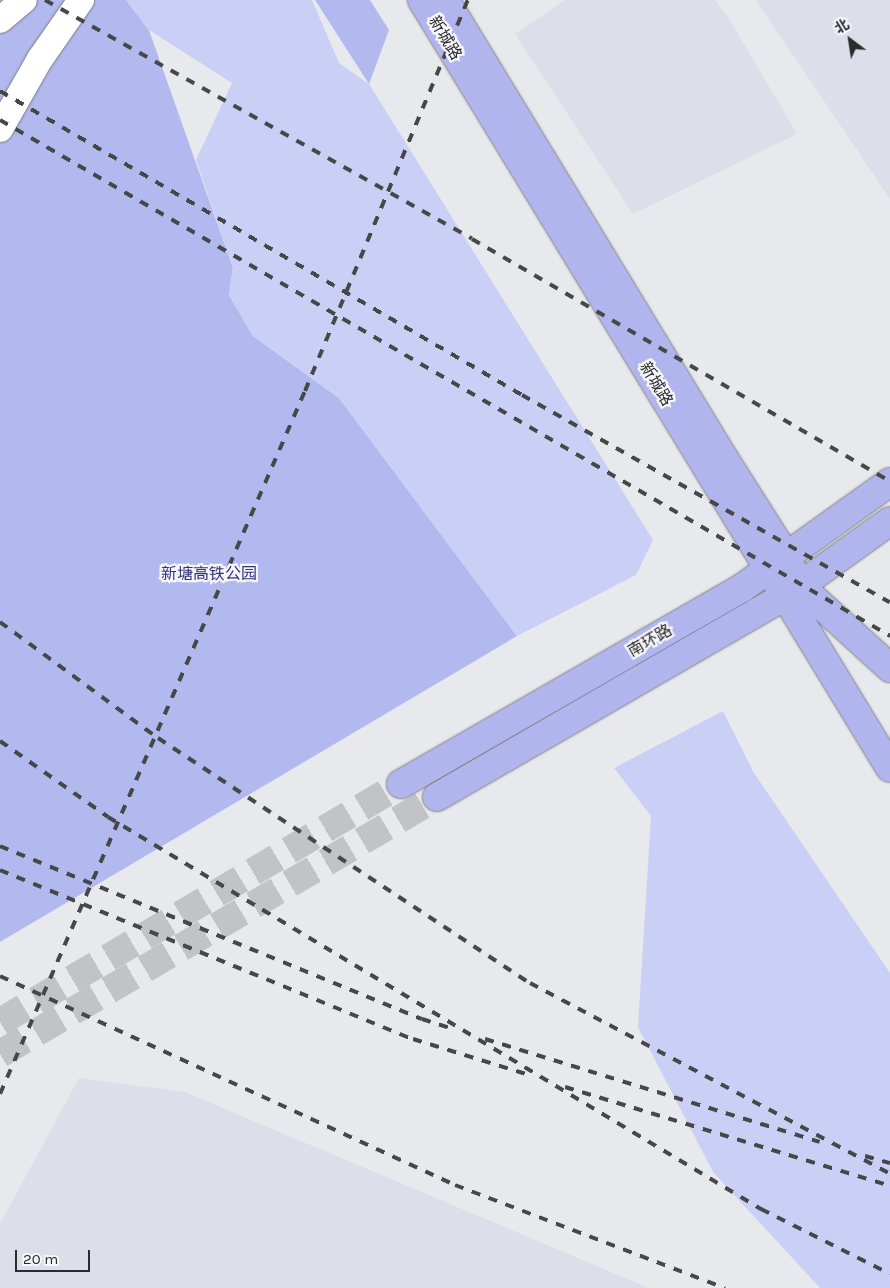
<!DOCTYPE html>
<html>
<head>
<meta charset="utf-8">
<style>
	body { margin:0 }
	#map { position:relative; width:890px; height:1288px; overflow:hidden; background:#e8e9ed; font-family:Karla,"Noto Sans SC",sans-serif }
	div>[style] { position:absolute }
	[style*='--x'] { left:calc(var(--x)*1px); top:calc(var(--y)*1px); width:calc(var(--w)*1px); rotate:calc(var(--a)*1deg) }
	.built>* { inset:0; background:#dcdee9 }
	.green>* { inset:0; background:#b2b9ef }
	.water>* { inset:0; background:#cacff6 }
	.major-tunnel>* { height:28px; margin-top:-14px; transform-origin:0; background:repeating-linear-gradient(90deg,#c2c3c7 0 28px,transparent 0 42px) }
	.roads { filter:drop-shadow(0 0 1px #7d7e82) drop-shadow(0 0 1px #7d7e82) }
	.minor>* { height:26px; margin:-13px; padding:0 13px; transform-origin:13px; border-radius:13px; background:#fff }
	.major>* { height:28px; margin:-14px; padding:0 14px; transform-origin:14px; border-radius:14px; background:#b1b5ed }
	.rail>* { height:4px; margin-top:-2px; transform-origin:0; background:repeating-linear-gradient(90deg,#474749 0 9px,transparent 0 18px) }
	span { translate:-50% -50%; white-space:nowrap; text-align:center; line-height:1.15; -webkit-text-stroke:4.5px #f6f6fb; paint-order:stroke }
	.street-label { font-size:16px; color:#2b2b2d }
	.park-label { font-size:16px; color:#323279 }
	.north { position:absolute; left:825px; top:15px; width:50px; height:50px; -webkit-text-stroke:4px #f6f6fb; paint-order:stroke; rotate:329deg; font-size:14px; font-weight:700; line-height:20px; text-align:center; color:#2b2b2d }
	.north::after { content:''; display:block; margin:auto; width:18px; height:22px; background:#2b2b2d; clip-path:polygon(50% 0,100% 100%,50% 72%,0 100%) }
	.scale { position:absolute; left:15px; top:1250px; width:75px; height:22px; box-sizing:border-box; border:2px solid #2b2b2d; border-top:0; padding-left:6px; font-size:15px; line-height:18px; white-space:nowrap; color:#2b2b2d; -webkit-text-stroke:4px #f6f6fb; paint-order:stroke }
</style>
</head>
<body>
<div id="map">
	<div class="built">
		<div style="clip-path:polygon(565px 0,715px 0,727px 15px,797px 134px,633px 214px,515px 34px)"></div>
		<div style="clip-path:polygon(756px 0,890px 0,890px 199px)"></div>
		<div style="clip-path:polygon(79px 1078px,185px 1092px,649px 1288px,0 1288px,0 1224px)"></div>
	</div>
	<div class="green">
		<div style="clip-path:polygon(0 0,126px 0,149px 30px,233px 268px,229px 295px,253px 336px,339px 398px,517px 636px,0 942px)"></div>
		<div style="clip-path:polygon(315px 0,370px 0,389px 30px,369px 84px)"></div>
	</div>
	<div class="water">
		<div style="clip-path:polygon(126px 0,312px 0,339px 63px,369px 84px,653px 540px,636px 575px,517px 636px,339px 398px,253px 336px,229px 295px,233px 268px,196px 160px,232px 83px,149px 30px)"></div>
		<div style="clip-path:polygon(723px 711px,754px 773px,890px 973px,890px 1288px,820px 1288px,713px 1172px,638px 1027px,651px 816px,614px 768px)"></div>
	</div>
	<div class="major-tunnel">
		<div style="--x:0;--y:1022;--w:466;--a:-30.7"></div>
		<div style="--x:0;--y:1054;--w:507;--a:-30.46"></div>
	</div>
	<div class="roads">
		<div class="minor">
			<div style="--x:0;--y:20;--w:31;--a:-40"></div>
			<div style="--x:0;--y:129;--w:81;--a:-60.3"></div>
			<div style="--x:40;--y:59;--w:72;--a:-55.2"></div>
		</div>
		<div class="major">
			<div style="--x:422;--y:0;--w:899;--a:58.64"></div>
			<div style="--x:445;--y:0;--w:539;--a:58.67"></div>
			<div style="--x:725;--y:460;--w:114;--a:57.6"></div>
			<div style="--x:786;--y:556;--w:33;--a:65"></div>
			<div style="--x:800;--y:586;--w:122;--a:42.3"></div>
			<div style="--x:401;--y:784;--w:393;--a:-29.9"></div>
			<div style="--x:742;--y:588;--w:182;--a:-35.6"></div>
			<div style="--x:437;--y:797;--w:401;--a:-30"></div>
			<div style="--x:784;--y:597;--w:130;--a:-35.6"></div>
		</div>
	</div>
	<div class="rail">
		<div style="--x:45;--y:0;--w:489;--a:29.2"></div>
		<div style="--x:472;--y:239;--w:483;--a:30.1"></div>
		<div style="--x:0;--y:91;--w:604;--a:30.22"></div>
		<div style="--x:522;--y:395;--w:422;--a:29.4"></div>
		<div style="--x:0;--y:120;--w:1029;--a:30.1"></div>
		<div style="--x:0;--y:622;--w:196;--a:36.3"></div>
		<div style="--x:158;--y:738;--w:445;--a:33.4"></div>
		<div style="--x:530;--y:983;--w:408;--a:27.9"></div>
		<div style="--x:0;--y:741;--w:132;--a:35.1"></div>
		<div style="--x:108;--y:817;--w:762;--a:30.98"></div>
		<div style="--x:761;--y:1209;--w:144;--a:26.7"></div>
		<div style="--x:0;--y:846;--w:456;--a:22.3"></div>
		<div style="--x:422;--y:1019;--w:29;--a:18"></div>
		<div style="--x:0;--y:870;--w:446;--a:22.3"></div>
		<div style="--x:413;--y:1039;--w:121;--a:17.2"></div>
		<div style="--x:0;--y:976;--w:501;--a:24.67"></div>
		<div style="--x:455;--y:1185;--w:289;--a:20.9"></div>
		<div style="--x:485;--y:1039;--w:350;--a:17.1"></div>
		<div style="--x:565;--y:1087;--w:340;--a:16.9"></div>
		<div style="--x:0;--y:1094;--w:766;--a:-66.55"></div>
		<div style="--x:305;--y:391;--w:424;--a:-67.4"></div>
		<div style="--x:865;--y:1156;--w:26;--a:16"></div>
	</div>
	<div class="street-label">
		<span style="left:445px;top:38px;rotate:59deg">新城路</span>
		<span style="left:656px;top:384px;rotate:59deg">新城路</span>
		<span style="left:650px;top:641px;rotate:-30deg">南环路</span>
	</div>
	<div class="park-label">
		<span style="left:209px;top:574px">新塘高铁公园</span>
	</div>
	<div class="north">北</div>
	<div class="scale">20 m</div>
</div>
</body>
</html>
